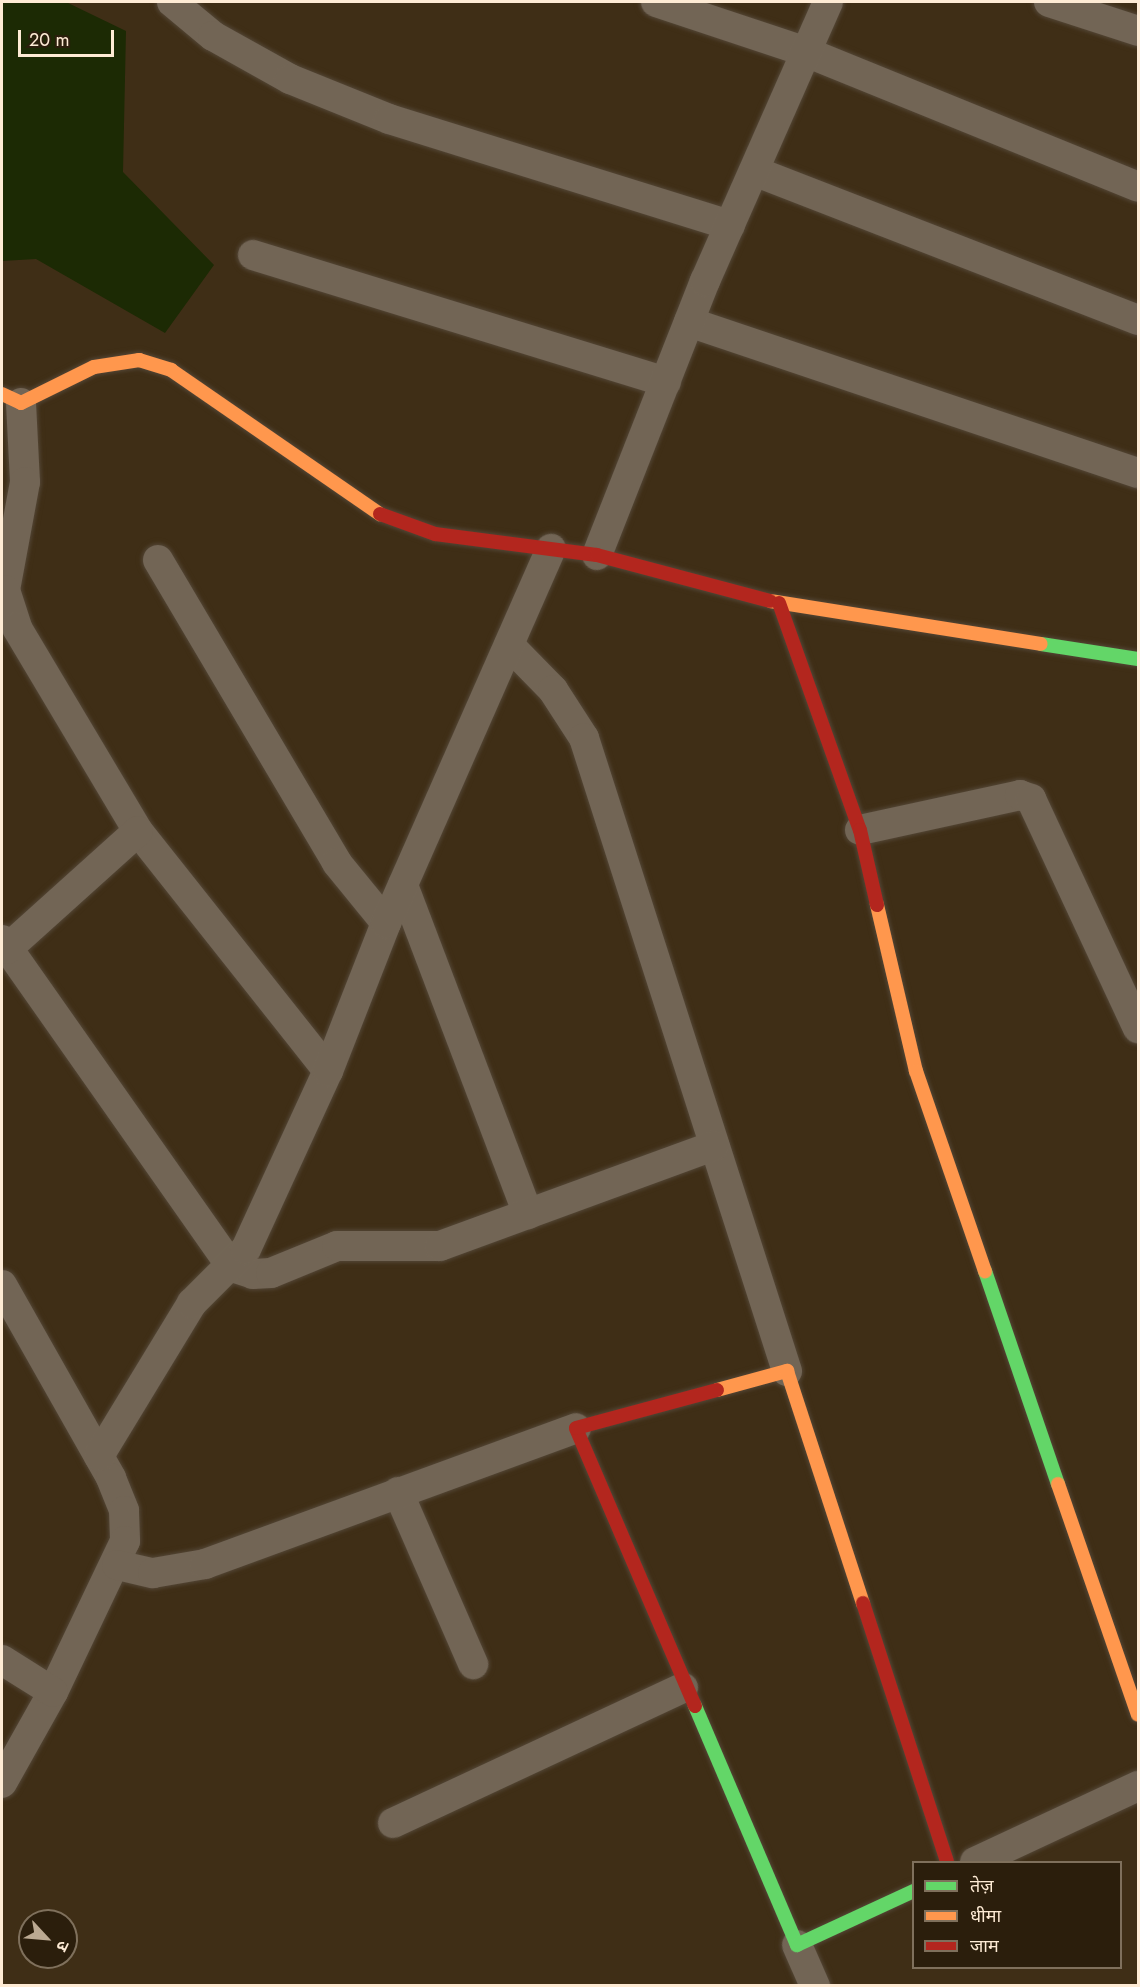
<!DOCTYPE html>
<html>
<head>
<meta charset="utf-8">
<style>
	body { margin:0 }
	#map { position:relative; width:1140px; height:1987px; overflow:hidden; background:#3f2e16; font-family:Jost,"Noto Sans Devanagari",sans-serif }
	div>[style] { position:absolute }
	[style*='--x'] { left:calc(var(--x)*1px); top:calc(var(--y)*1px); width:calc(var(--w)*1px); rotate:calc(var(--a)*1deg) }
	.water>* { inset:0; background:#1c2a04 }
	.roads { filter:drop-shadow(0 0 2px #534636) drop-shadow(0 0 2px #534636) }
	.street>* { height:30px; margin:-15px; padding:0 15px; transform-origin:15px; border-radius:15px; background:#726555 }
	.fast>* { height:14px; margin:-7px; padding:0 7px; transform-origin:7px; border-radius:7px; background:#63d668 }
	.slow>* { height:14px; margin:-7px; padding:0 7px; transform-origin:7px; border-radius:7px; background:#ff974d }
	.jam>* { height:14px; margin:-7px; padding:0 7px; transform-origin:7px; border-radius:7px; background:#b3261e }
	span { translate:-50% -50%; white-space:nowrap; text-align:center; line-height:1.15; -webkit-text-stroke:6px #2b1e0c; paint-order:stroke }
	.frame { position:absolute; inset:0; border:3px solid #feebd5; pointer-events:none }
	.legend { position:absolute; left:912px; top:1861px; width:210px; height:108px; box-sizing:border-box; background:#2b1e0c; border:2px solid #7f705c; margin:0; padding:8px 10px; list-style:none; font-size:18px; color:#feebd5 }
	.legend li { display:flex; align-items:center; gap:12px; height:30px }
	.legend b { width:30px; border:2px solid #7f705c }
	.north { position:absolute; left:18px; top:1909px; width:60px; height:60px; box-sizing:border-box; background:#2b1e0c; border:2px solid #7f705c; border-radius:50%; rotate:116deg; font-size:16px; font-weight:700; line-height:24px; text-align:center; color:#feebd5 }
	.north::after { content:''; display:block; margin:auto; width:21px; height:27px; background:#bba992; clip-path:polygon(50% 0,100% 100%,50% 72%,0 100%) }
	.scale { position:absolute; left:18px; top:30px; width:96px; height:27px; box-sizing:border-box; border:3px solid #feebd5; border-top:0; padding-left:8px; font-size:18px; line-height:21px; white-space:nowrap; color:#feebd5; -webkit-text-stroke:4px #2b1e0c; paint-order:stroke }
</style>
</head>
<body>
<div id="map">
	<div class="water">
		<div style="clip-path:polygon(2px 2px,66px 2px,126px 31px,123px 172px,214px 265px,165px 333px,36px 259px,2px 261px)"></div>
	</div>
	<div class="roads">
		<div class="street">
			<div style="--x:172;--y:2;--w:53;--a:39.7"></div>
			<div style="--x:213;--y:36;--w:88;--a:29.2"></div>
			<div style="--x:290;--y:79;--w:107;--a:22"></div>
			<div style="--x:389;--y:119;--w:357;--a:17.3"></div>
			<div style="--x:656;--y:2;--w:158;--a:18.4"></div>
			<div style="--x:806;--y:52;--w:358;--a:22.1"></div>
			<div style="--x:1049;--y:2;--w:94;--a:18"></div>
			<div style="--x:754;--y:171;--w:412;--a:21.2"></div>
			<div style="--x:253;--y:255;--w:432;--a:17.1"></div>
			<div style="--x:689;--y:322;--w:474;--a:18.6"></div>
			<div style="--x:21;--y:403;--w:79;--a:87.1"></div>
			<div style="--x:25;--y:482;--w:110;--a:100.5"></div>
			<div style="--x:5;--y:590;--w:40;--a:72"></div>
			<div style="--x:17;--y:628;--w:236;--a:59.2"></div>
			<div style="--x:138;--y:831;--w:306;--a:51.6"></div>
			<div style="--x:597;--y:555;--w:295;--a:-68.5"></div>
			<div style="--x:705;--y:281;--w:305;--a:-66.2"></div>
			<div style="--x:158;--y:560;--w:352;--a:59.4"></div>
			<div style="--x:337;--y:863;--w:77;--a:50.8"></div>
			<div style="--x:509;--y:645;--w:63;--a:45.6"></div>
			<div style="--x:553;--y:690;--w:57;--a:57.1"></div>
			<div style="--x:584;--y:738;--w:665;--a:72.22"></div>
			<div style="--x:860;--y:830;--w:164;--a:-12.3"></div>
			<div style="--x:1020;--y:795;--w:12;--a:20"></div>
			<div style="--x:1031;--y:799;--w:253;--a:65"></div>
			<div style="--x:403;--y:885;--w:352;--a:69.2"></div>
			<div style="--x:2;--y:940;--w:400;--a:54.9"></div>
			<div style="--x:232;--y:1267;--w:22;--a:18"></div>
			<div style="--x:253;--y:1274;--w:18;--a:-3"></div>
			<div style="--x:271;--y:1273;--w:71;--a:-22.2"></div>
			<div style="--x:337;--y:1246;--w:103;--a:0"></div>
			<div style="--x:440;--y:1246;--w:292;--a:-20.1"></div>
			<div style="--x:7;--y:949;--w:176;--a:-42"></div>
			<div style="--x:2;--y:1285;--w:222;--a:60.5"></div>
			<div style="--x:111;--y:1478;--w:35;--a:68"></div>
			<div style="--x:124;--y:1511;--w:30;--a:88"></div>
			<div style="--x:125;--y:1541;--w:167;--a:115.5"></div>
			<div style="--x:53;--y:1692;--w:104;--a:119.3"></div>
			<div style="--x:99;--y:1456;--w:179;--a:-58.7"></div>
			<div style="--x:192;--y:1303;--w:76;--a:-45"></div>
			<div style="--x:246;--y:1249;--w:196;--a:-65.3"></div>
			<div style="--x:328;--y:1071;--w:159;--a:-68.6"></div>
			<div style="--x:386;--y:923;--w:409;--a:-66.2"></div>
			<div style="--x:398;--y:1492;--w:188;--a:66.4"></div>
			<div style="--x:117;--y:1565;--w:37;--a:13"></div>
			<div style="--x:153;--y:1573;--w:53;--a:-9.8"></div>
			<div style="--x:205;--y:1564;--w:395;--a:-20.1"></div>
			<div style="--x:2;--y:1660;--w:60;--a:32.1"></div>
			<div style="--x:393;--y:1823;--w:320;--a:-25"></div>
			<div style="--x:975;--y:1862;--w:180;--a:-25"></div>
			<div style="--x:797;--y:1945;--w:45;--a:66.3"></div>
		</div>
		<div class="fast">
			<div style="--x:1041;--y:644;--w:98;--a:8.8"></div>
			<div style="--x:985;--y:1271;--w:225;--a:71.1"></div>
			<div style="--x:695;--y:1706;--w:260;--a:66.9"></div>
			<div style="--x:797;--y:1945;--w:129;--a:-24.8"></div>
		</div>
		<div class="slow">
			<div style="--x:2;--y:394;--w:21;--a:25"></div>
			<div style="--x:21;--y:403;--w:81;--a:-26.3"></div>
			<div style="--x:94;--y:367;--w:46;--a:-8.8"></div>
			<div style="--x:139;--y:360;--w:34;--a:17"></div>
			<div style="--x:171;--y:370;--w:254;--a:34.6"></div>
			<div style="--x:770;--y:601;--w:274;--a:9"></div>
			<div style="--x:877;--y:905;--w:171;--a:76.8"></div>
			<div style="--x:916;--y:1071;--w:212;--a:71"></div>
			<div style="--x:717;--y:1390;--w:73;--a:-15.2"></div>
			<div style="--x:787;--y:1371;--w:244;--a:71.9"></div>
			<div style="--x:1058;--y:1484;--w:244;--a:70.9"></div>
		</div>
		<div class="jam">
			<div style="--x:380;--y:514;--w:59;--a:20"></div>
			<div style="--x:435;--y:534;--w:163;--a:7.4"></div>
			<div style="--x:597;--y:555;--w:179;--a:14.9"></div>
			<div style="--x:779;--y:603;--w:241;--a:70.4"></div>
			<div style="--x:860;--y:830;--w:77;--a:77.2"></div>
			<div style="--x:863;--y:1603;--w:272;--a:72"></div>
			<div style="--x:695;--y:1706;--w:302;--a:-113.2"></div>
			<div style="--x:576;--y:1428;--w:146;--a:-15.1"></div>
		</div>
	</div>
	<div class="frame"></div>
	<ul class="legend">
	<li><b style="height:8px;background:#63d668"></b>तेज़</li>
	<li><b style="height:8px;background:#ff974d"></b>धीमा</li>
	<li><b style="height:8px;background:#b3261e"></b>जाम</li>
	</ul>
	<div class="north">उ</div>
	<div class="scale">20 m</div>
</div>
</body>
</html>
